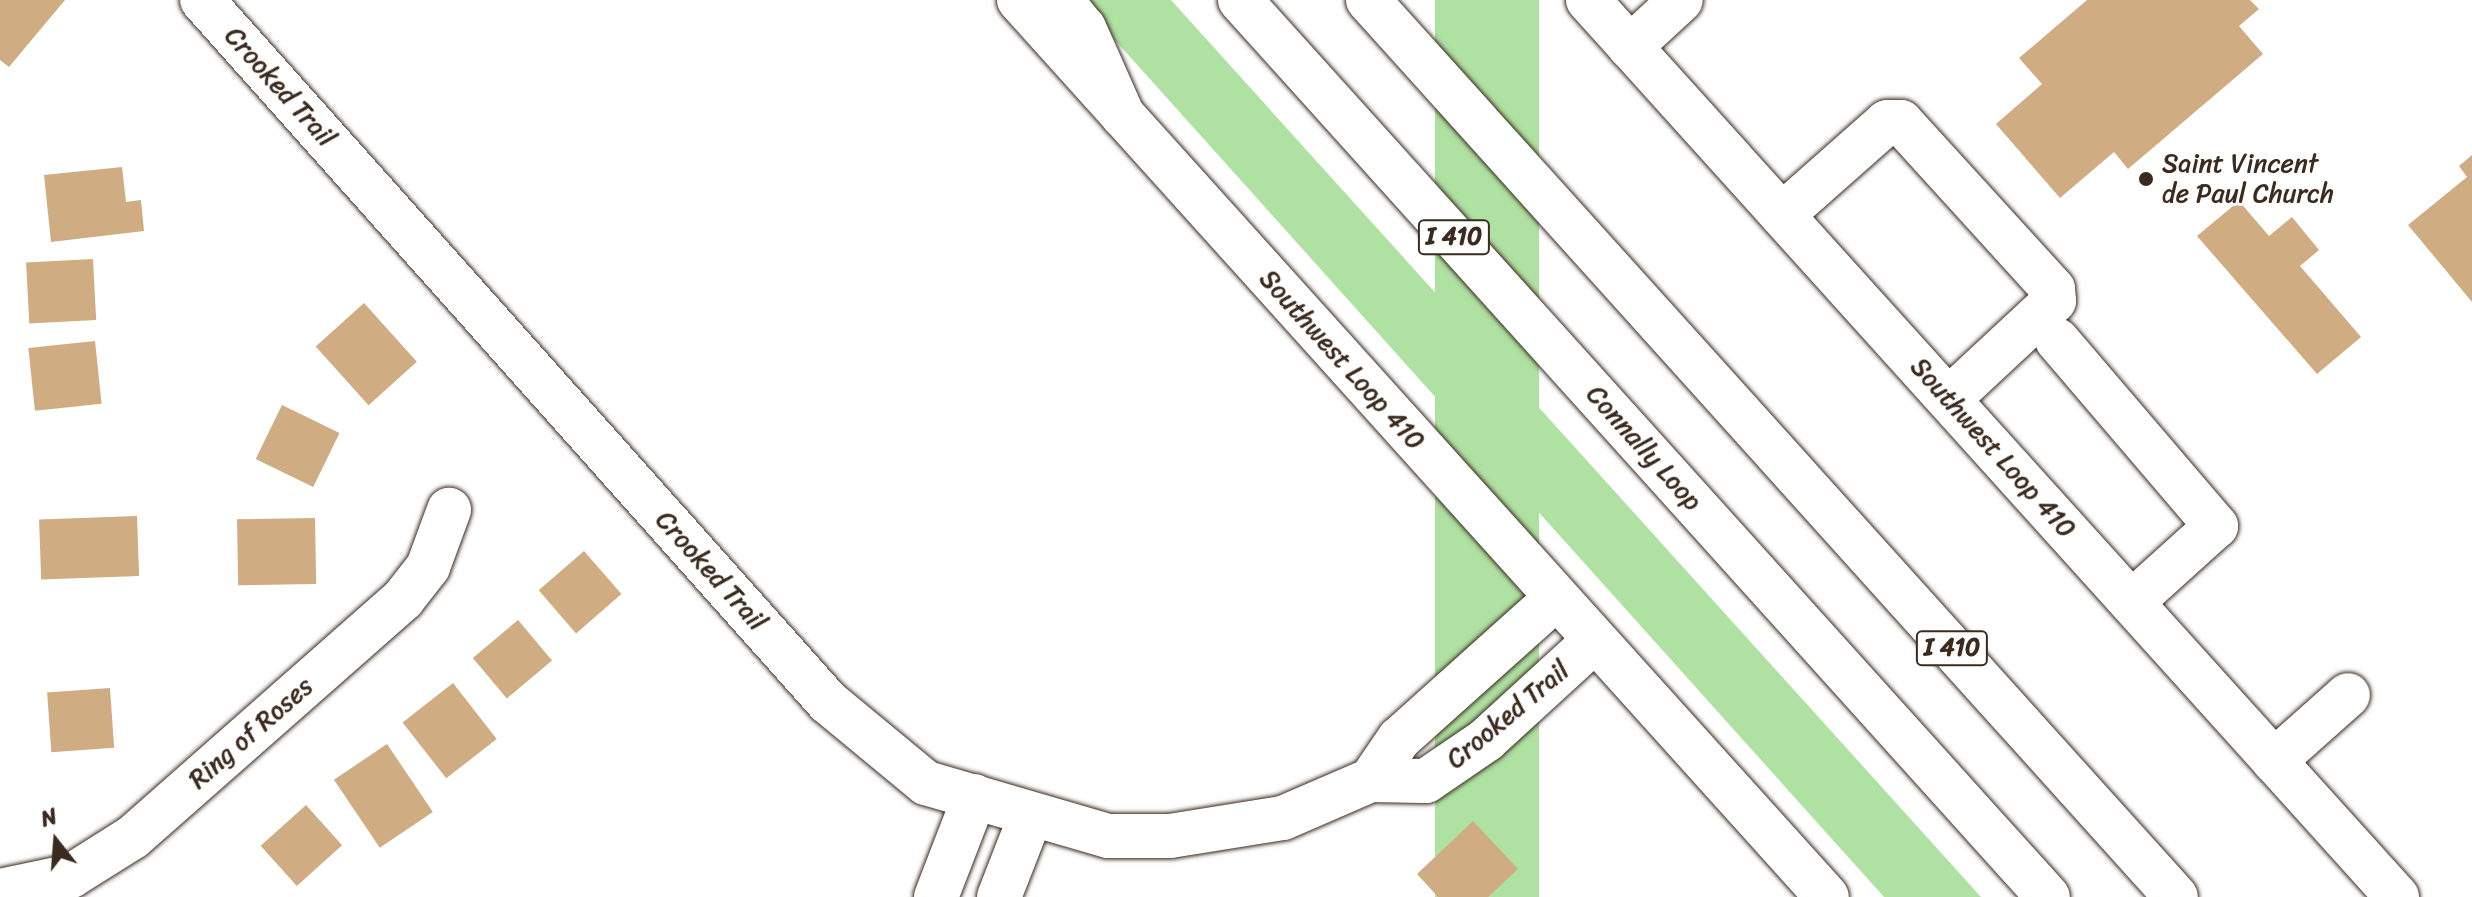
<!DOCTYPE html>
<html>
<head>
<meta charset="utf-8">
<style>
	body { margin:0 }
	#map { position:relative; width:2472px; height:897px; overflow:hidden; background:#fff; font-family:Sriracha,sans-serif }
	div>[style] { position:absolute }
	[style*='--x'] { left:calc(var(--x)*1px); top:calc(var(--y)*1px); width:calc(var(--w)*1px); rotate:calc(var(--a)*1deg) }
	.green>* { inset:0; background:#afe1a2; transform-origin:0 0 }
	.building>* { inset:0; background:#cfac82; transform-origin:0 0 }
	.roads { filter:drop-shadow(0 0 2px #3b2a1e) drop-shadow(0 0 2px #3b2a1e) }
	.minor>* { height:44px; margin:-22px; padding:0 22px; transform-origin:22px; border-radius:22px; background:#fff }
	.major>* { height:44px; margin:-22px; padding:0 22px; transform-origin:22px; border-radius:22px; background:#fff }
	.highway>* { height:44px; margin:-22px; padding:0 22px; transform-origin:22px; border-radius:22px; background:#fff }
	.dots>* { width:22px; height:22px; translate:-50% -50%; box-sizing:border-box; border:4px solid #fff; border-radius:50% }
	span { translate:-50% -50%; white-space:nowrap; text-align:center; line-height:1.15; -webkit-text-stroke:6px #fff; paint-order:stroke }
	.shield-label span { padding:2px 6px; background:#fff; border:2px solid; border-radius:6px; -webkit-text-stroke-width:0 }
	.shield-label { font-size:24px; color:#3b2a1e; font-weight:700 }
	.street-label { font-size:26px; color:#3b2a1e }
	.poi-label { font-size:26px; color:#3b2a1e }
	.left { translate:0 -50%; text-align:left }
	.north { position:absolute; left:16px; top:801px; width:80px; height:80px; -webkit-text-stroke:6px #fff; paint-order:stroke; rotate:343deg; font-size:22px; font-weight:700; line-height:32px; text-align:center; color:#3b2a1e }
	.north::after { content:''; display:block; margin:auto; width:28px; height:36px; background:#3b2a1e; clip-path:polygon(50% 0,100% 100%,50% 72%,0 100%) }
</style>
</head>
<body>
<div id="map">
	<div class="green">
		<div style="clip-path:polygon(1079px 0,1171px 0,1981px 897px,1884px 897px)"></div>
		<div style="left:1435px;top:0;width:104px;height:1207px"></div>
	</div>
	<div class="building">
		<div style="clip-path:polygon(0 0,65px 0,9px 67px,0 60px)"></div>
		<div style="clip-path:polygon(2087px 0,2250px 0,2259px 9px,2239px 26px,2263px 54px,2128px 169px,2114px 152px,2060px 198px,1996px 124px,2042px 84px,2019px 58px)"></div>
		<div style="clip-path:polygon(2472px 155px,2472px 302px,2408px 225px,2467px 177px,2459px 166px)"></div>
		<div style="clip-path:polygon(122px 167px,126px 202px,141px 200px,144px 231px,51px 242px,44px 175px)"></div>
		<div style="clip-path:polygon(2239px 201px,2269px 236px,2292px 217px,2319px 250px,2300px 266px,2361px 337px,2317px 374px,2197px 236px)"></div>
		<div style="left:93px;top:259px;width:61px;height:67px;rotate:87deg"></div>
		<div style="left:364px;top:303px;width:79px;height:65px;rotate:48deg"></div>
		<div style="left:95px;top:341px;width:63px;height:67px;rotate:84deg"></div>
		<div style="left:282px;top:405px;width:64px;height:60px;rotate:26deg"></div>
		<div style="left:137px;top:516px;width:60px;height:98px;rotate:88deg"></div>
		<div style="left:315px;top:518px;width:66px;height:78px;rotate:89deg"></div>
		<div style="left:584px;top:551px;width:57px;height:60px;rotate:49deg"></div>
		<div style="left:518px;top:620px;width:53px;height:59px;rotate:50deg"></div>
		<div style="left:453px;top:683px;width:71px;height:64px;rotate:52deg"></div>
		<div style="left:110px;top:688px;width:60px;height:63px;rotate:86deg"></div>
		<div style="left:387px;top:744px;width:82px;height:64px;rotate:56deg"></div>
		<div style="left:306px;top:805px;width:54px;height:61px;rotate:48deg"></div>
		<div style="clip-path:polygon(1473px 821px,1518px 869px,1488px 897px,1438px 897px,1417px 874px)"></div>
	</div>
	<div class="roads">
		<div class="minor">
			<div style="--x:202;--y:0;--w:941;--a:48.28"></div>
			<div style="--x:828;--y:702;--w:127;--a:39.6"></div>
			<div style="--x:926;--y:783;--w:190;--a:16.2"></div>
			<div style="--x:1108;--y:836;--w:62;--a:0"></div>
			<div style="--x:1170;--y:836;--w:114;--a:-9.1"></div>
			<div style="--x:1283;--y:818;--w:96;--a:-23.4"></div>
			<div style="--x:1371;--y:780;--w:55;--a:1"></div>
			<div style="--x:1426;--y:781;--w:73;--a:-34.3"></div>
			<div style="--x:1486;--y:740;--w:147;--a:-42.5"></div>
			<div style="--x:1630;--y:47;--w:69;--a:-42.7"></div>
			<div style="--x:1782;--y:215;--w:140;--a:-41.5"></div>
			<div style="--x:1887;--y:122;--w:14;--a:0"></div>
			<div style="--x:1901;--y:122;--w:226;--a:47.7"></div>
			<div style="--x:2053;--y:289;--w:12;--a:85"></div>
			<div style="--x:2054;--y:301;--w:144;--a:137"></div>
			<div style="--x:2057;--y:340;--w:245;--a:49.5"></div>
			<div style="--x:2216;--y:526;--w:113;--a:137.9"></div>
			<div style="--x:2274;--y:761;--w:99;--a:-41.7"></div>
			<div style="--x:1371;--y:780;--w:50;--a:-55.7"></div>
			<div style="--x:1399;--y:739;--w:211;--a:-41.9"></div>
			<div style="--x:0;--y:891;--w:73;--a:-11.9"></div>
			<div style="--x:71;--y:876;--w:73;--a:-32.2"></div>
			<div style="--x:133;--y:837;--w:360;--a:-41.4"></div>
			<div style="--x:403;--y:599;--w:41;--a:-52"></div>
			<div style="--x:428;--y:567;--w:61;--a:-69.8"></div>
			<div style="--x:936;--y:897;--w:108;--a:-68.9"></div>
			<div style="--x:999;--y:897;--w:88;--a:-68.7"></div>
		</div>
		<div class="major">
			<div style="--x:1019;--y:0;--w:1207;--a:47.99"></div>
			<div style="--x:1588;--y:0;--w:1208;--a:47.95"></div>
		</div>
		<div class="highway">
			<div style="--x:1061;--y:0;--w:36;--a:51"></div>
			<div style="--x:1084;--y:28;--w:96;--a:66.1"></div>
			<div style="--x:1240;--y:0;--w:1207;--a:47.99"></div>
			<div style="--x:1368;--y:0;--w:1207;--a:47.99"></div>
		</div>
	</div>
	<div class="dots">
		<div style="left:2146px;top:179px;background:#3b2a1e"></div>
	</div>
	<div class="shield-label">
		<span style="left:1454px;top:237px">I 410</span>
		<span style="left:1952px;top:648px">I 410</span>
	</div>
	<div class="street-label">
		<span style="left:280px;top:87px;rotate:48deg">Crooked Trail</span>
		<span style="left:1342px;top:360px;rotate:48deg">Southwest Loop 410</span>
		<span style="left:1644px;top:448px;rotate:48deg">Connally Loop</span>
		<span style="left:1993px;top:448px;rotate:48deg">Southwest Loop 410</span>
		<span style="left:711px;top:571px;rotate:48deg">Crooked Trail</span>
		<span style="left:1508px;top:715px;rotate:-40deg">Crooked Trail</span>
		<span style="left:251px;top:733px;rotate:-41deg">Ring of Roses</span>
	</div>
	<div class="poi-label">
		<span class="left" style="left:2162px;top:179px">Saint Vincent<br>de Paul Church</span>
	</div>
	<div class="north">N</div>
</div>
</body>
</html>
